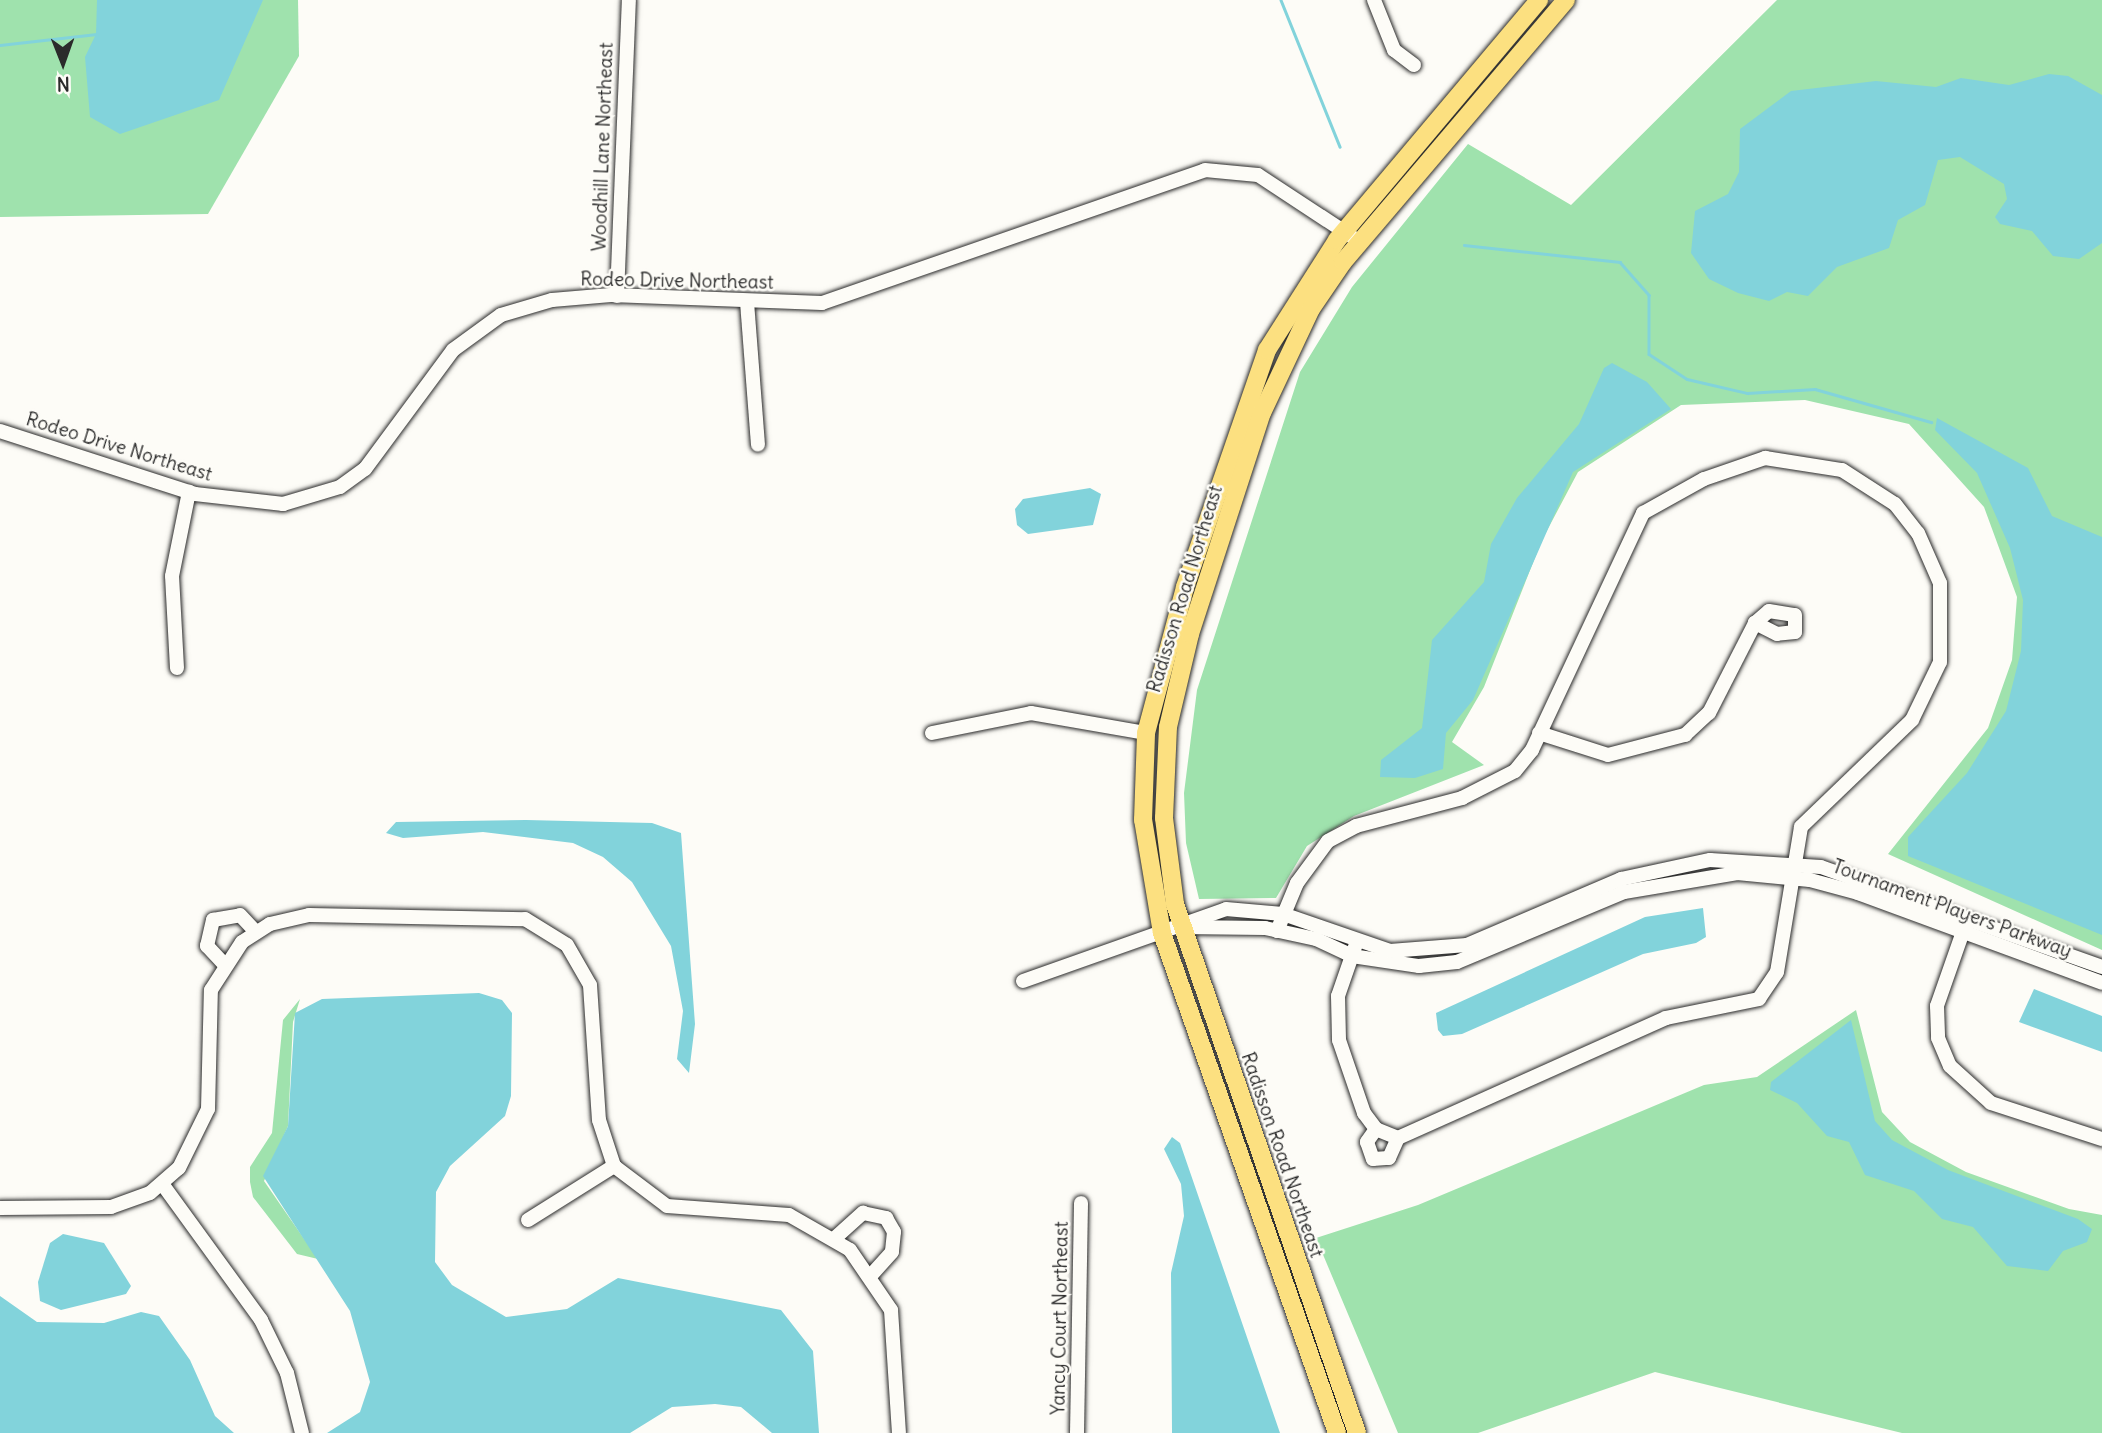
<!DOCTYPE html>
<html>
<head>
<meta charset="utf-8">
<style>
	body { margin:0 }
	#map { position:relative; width:2102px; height:1433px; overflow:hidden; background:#fdfcf7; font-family:Delius,sans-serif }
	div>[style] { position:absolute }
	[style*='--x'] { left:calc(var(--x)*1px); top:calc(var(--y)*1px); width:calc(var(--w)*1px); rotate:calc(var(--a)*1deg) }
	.green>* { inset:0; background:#9fe2ad }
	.water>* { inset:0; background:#82d3db }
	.stream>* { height:2.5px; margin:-1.25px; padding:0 1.25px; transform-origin:1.25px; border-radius:1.25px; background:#82d3db }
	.roads { filter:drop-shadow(0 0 2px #2b2b2b) drop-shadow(0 0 2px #2b2b2b) }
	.minor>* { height:14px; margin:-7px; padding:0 7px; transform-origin:7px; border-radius:7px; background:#fdfcf7 }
	.major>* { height:18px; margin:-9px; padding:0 9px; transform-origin:9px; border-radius:9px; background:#fce080 }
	span { translate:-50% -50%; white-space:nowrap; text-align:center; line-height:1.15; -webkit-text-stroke:5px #fdfcf7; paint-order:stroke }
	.street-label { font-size:19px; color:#2b2b2b }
	.north { position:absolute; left:28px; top:28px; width:70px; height:70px; -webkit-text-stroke:5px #fdfcf7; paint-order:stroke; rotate:179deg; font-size:19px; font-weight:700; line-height:28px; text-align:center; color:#2b2b2b }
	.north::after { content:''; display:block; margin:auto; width:24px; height:32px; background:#2b2b2b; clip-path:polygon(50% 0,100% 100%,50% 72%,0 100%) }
</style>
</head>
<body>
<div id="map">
	<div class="green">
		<div style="clip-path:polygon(0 0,298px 0,299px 56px,208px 214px,0 217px)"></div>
		<div style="clip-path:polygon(1777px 0,2102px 0,2102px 950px,1888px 854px,1988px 728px,2012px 660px,2017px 597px,1984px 507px,1909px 424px,1805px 400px,1681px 405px,1578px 472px,1542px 540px,1484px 687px,1452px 742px,1484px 765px,1354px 816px,1307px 846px,1276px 898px,1199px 899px,1186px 843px,1184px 793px,1197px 690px,1300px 372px,1352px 287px,1468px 144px,1571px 205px)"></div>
		<div style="clip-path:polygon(300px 999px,293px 1022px,288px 1126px,264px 1181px,318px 1259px,297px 1254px,253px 1197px,250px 1182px,250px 1167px,272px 1133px,283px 1020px)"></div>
		<div style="clip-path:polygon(1856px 1010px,1882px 1112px,1910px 1142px,1966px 1172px,2069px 1209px,2102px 1215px,2102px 1433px,1902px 1433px,1655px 1372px,1478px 1433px,1398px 1433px,1316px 1238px,1418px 1205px,1704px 1085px,1757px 1077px)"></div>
	</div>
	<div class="water">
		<div style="clip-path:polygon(97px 0,263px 0,219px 100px,120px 134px,90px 117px,85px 57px,96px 34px)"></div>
		<div style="clip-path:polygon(2049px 74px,2068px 76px,2102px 95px,2102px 243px,2079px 259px,2053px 256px,2032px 231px,2000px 224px,1995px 217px,2007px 199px,2004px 184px,1960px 157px,1938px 160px,1925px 205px,1898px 220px,1889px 248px,1837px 267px,1808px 296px,1787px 292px,1769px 301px,1738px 293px,1709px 279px,1691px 253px,1695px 211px,1728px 194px,1739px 172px,1740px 129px,1791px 91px,1876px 81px,1936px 87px,1961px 78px,2009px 85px)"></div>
		<div style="clip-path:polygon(1612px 363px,1647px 382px,1671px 409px,1573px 472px,1473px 700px,1446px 733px,1443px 769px,1415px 778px,1380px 777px,1381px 760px,1422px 728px,1432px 640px,1484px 582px,1491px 544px,1517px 498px,1579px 424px,1604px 368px)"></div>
		<div style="clip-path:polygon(1937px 418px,2028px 468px,2052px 516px,2102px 537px,2102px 935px,1908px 856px,1908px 837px,1967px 773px,2006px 711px,2021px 651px,2023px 600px,2010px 548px,1977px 473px,1935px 430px)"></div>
		<div style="clip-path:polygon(1090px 488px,1101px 494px,1093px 525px,1028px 534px,1017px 525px,1015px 509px,1023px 499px)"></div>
		<div style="clip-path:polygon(526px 820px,652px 823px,681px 833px,695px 1024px,689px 1073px,677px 1059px,683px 1011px,671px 946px,632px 882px,603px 857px,573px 843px,483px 832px,403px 838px,386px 833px,396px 822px)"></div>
		<div style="clip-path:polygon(1703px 908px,1706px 937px,1696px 943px,1643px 954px,1462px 1034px,1443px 1036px,1438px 1030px,1436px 1013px,1645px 917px)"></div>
		<div style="clip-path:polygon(2034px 989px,2102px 1016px,2102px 1052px,2019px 1022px)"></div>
		<div style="clip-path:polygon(479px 993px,502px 1000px,512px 1013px,511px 1096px,505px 1116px,450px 1166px,436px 1192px,435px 1262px,452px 1285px,506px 1317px,567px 1309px,618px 1278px,781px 1310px,813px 1351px,819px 1433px,772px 1433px,741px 1407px,715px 1404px,672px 1407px,630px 1433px,327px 1433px,360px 1412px,370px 1382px,350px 1311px,263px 1176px,288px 1126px,295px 1013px,322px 999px)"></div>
		<div style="clip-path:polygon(1851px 1020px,1875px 1121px,1892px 1140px,1948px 1170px,2078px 1219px,2092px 1229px,2087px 1242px,2063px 1251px,2048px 1271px,2007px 1266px,1973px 1227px,1942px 1219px,1914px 1191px,1865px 1175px,1849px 1142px,1827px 1136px,1797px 1103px,1770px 1090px,1771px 1082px)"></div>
		<div style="clip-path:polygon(1172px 1137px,1180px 1143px,1280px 1433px,1172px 1433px,1171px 1273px,1184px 1216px,1181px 1184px,1164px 1149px)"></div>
		<div style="clip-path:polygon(63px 1234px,104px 1243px,131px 1286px,126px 1294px,61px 1310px,40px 1301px,38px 1282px,50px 1243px)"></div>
		<div style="clip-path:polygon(0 1296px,37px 1322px,104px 1323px,141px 1312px,159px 1316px,190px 1360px,215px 1416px,234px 1433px,0 1433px)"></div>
	</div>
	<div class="stream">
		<div style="--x:1281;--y:0;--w:158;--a:68.1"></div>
		<div style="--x:0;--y:45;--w:97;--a:-6.5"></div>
		<div style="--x:1464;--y:245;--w:157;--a:6.2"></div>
		<div style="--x:1620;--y:262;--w:44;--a:48.7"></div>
		<div style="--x:1649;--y:295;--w:59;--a:90"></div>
		<div style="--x:1649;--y:354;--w:45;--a:33.3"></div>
		<div style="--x:1687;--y:379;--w:62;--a:13.1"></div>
		<div style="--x:1747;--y:393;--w:68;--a:-3.4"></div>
		<div style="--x:1815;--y:389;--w:121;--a:15.9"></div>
	</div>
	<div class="roads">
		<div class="minor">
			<div style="--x:1374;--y:0;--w:54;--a:68.2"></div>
			<div style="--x:1394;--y:50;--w:25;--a:37"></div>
			<div style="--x:617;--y:296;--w:296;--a:-87.7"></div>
			<div style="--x:747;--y:302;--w:143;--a:85.6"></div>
			<div style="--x:0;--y:431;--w:205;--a:17.9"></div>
			<div style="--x:195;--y:494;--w:89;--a:6.5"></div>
			<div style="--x:283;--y:504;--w:59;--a:-16.6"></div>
			<div style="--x:340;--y:487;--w:31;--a:-36"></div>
			<div style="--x:365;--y:469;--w:148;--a:-53.5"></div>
			<div style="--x:453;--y:350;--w:59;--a:-36.1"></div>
			<div style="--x:501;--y:315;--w:53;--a:-16.4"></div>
			<div style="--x:552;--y:300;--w:59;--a:-4.8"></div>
			<div style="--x:611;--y:295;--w:211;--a:2.2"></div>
			<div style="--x:822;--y:303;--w:405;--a:-19.1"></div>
			<div style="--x:1205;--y:170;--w:53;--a:5.4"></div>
			<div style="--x:1258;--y:175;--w:122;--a:33.3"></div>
			<div style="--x:1769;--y:611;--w:26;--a:9"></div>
			<div style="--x:1795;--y:615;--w:17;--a:90"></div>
			<div style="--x:1795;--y:632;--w:18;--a:174"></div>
			<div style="--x:1777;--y:634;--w:25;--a:-153"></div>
			<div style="--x:1755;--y:623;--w:18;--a:-41"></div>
			<div style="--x:177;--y:668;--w:92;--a:-93.1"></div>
			<div style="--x:172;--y:576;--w:86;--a:-78.6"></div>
			<div style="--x:932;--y:733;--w:101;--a:-11.4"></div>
			<div style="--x:1031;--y:713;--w:117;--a:9.9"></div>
			<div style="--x:1539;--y:733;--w:72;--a:17.7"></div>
			<div style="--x:1608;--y:755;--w:80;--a:-14.6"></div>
			<div style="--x:1685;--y:735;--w:33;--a:-43"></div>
			<div style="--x:1709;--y:713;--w:101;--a:-62.9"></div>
			<div style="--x:1966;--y:923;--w:88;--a:109.3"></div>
			<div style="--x:1937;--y:1006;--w:32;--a:88"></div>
			<div style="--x:1938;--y:1038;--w:30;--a:67"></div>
			<div style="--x:1950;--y:1066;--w:55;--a:42.1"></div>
			<div style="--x:1991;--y:1103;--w:117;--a:18"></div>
			<div style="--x:1181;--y:927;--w:84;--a:0.7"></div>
			<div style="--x:1265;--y:928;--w:52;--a:12.2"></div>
			<div style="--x:1316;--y:939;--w:40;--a:25"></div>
			<div style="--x:1352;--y:956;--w:68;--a:8.5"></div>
			<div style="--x:1419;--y:966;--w:38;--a:-6"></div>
			<div style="--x:1457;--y:962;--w:181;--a:-22.7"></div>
			<div style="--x:1624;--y:892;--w:115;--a:-9.5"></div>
			<div style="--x:1737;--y:873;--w:73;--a:5.5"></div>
			<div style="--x:1810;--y:880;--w:50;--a:15.2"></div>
			<div style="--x:1858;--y:893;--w:260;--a:20.2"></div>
			<div style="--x:1277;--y:931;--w:52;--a:-67.4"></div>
			<div style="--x:1297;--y:883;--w:52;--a:-53.6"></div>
			<div style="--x:1328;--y:841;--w:32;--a:-28"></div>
			<div style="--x:1356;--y:826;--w:110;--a:-14.8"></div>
			<div style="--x:1462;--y:798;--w:59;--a:-27"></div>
			<div style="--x:1515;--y:771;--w:27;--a:-51"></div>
			<div style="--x:1532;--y:750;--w:262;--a:-64.9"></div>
			<div style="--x:1643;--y:513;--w:70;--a:-29.1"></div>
			<div style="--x:1704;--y:479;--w:65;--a:-19"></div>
			<div style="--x:1765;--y:458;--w:78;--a:8.9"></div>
			<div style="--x:1842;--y:470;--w:63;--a:32.7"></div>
			<div style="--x:1895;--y:504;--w:37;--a:52"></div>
			<div style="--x:1918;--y:533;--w:55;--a:66.3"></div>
			<div style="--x:1940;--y:583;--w:79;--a:90"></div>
			<div style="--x:1940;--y:662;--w:64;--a:115.8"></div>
			<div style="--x:1912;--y:720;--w:154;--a:136.1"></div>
			<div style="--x:1801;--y:827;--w:147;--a:99.4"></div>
			<div style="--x:1777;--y:972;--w:32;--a:124"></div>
			<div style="--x:1759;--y:999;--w:95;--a:168.5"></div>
			<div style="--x:1666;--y:1018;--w:294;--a:155.9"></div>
			<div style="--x:1398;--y:1138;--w:24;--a:-158"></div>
			<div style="--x:1376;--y:1129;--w:20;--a:-127"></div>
			<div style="--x:1364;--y:1113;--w:77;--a:-108.9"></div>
			<div style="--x:1339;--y:1040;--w:44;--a:-91.3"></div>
			<div style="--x:1338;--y:996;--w:55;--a:-70.9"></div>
			<div style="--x:224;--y:964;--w:25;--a:-133"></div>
			<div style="--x:207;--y:946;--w:27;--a:-77"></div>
			<div style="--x:213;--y:920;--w:27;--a:-10"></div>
			<div style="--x:240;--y:915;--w:23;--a:47"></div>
			<div style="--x:1023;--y:981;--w:215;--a:-19.5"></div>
			<div style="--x:1226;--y:909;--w:57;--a:5"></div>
			<div style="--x:1283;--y:914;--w:113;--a:19.1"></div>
			<div style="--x:1390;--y:951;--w:77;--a:-4.5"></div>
			<div style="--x:1467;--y:945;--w:168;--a:-23.2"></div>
			<div style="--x:1621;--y:879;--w:91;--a:-12.1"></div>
			<div style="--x:1710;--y:860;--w:111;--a:3.6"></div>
			<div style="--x:1821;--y:867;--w:298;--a:19.6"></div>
			<div style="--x:1376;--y:1129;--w:16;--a:125"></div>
			<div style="--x:1367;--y:1142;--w:18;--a:71"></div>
			<div style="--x:1373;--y:1159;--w:16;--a:-4"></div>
			<div style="--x:1389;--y:1158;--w:22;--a:-66"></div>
			<div style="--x:163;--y:1185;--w:167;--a:54"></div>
			<div style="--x:261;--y:1320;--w:59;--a:63.9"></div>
			<div style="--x:287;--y:1373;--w:62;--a:76"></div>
			<div style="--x:0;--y:1208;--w:111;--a:-0.5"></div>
			<div style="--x:111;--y:1207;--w:41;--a:-19.7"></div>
			<div style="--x:150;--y:1193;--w:38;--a:-41"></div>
			<div style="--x:179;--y:1168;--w:66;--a:-63.8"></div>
			<div style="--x:208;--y:1109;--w:119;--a:-88.6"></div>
			<div style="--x:211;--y:990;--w:57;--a:-57.1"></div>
			<div style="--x:242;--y:942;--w:33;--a:-33"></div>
			<div style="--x:270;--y:924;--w:40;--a:-13"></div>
			<div style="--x:309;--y:915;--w:216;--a:1.1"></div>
			<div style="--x:525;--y:919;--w:49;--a:31.8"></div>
			<div style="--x:567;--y:945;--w:46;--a:60.1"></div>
			<div style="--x:590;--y:985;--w:135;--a:86.2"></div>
			<div style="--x:599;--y:1120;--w:48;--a:71.9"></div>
			<div style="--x:614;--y:1166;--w:66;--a:37"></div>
			<div style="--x:667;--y:1206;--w:122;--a:4.2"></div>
			<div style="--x:789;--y:1215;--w:70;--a:29.8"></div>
			<div style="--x:850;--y:1250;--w:73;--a:55.7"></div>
			<div style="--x:891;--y:1310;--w:123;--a:86.3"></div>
			<div style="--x:528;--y:1220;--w:102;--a:-32.1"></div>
			<div style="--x:835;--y:1238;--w:38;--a:-42"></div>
			<div style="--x:863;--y:1213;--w:24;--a:12"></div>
			<div style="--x:886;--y:1218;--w:16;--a:60"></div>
			<div style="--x:894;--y:1232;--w:20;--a:96"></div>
			<div style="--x:892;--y:1252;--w:31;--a:132"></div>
			<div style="--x:1077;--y:1433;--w:230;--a:-89"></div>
		</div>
		<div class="major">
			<div style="--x:1337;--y:1433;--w:530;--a:-109.29"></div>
			<div style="--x:1162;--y:933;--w:115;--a:-99.5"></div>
			<div style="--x:1143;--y:820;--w:87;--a:-88"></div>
			<div style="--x:1146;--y:733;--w:151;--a:-75"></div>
			<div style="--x:1185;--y:587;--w:251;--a:-70.9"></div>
			<div style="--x:1267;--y:350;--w:130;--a:-57.5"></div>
			<div style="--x:1337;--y:240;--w:314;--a:-49.9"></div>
			<div style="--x:1357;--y:1433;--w:559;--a:-108.99"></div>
			<div style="--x:1175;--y:904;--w:87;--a:-97.3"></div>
			<div style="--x:1164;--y:818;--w:91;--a:-87.5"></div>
			<div style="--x:1168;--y:727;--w:96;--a:-76.7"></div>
			<div style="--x:1190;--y:634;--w:232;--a:-72"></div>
			<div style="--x:1262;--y:413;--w:115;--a:-64.8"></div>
			<div style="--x:1311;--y:309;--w:57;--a:-55.8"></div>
			<div style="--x:1343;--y:262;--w:344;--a:-49.6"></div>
		</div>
	</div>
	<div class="street-label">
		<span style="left:603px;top:147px;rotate:-88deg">Woodhill Lane Northeast</span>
		<span style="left:677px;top:281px;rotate:1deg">Rodeo Drive Northeast</span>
		<span style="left:119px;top:447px;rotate:17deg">Rodeo Drive Northeast</span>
		<span style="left:1185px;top:589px;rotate:-73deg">Radisson Road Northeast</span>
		<span style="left:1952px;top:909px;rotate:20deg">Tournament Players Parkway</span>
		<span style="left:1282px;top:1155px;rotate:71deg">Radisson Road Northeast</span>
		<span style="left:1060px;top:1318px;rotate:-89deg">Yancy Court Northeast</span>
	</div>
	<div class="north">N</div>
</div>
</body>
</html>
